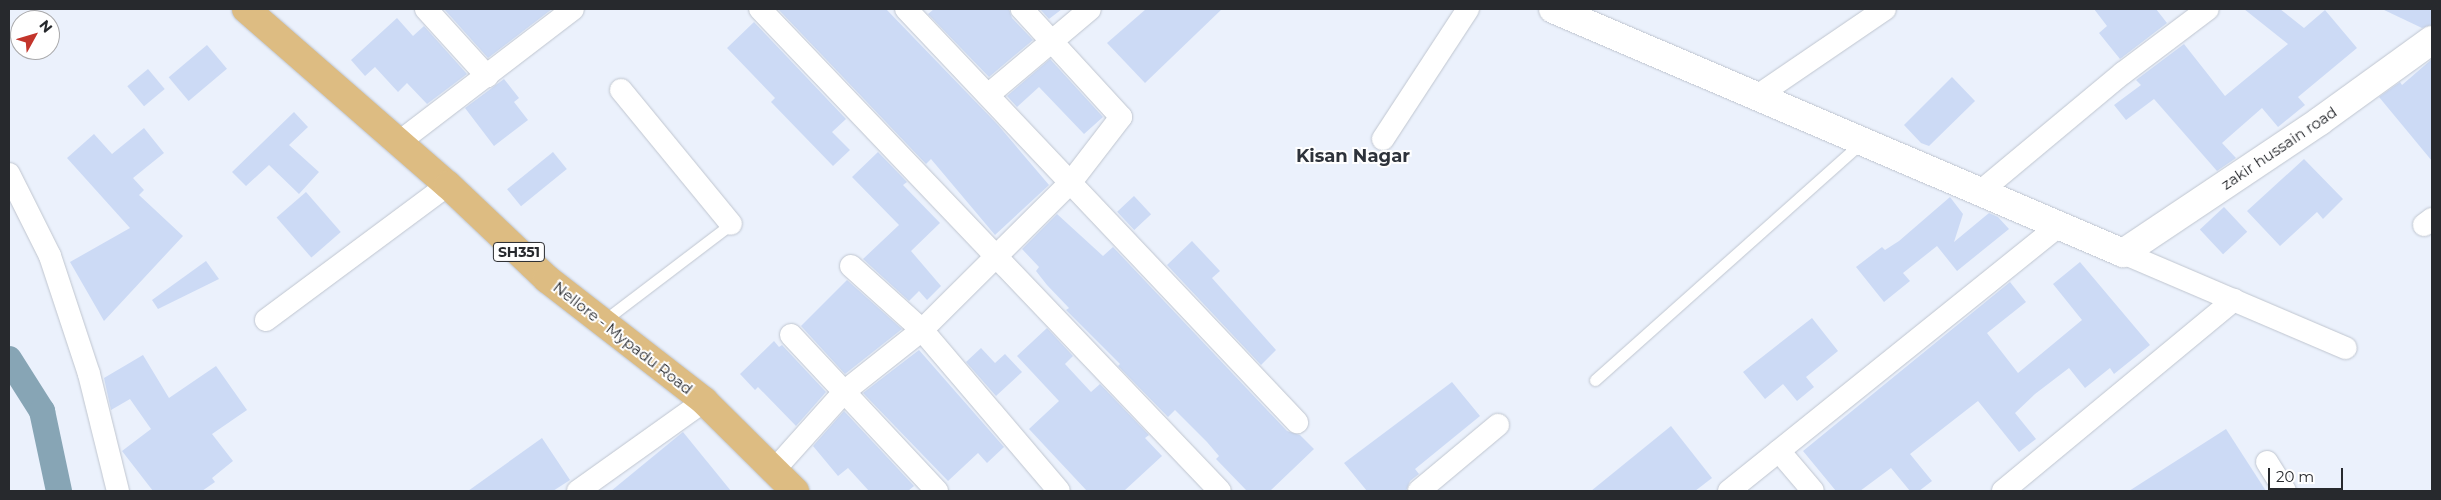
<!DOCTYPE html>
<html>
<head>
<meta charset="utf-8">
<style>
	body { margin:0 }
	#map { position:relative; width:2441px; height:500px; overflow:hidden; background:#ebf1fc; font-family:Montserrat,sans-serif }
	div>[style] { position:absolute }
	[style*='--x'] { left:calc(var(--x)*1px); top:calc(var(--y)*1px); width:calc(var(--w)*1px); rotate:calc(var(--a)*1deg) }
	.canal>* { height:26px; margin:-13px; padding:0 13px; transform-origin:13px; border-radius:13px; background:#87a5b5 }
	.building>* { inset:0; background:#ccdaf5; transform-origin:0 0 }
	.roads { filter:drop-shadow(0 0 1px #bfc5cf) drop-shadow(0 0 1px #bfc5cf) }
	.service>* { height:11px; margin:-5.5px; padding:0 5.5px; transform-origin:5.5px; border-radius:5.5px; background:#fff }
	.minor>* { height:22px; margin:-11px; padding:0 11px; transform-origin:11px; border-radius:11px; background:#fff }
	.tertiary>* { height:28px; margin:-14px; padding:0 14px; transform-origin:14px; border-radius:14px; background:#fff }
	.primary>* { height:28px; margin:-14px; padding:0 14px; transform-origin:14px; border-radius:14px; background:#ddbc82 }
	span { translate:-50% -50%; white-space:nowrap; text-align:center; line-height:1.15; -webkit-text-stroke:4px #fff; paint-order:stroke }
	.shield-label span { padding:1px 4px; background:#fff; border:1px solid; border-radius:4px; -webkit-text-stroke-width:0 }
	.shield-label { font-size:14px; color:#27292d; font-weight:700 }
	.street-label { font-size:15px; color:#27292d }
	.quarter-label { font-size:18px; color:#2e333b; font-weight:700 }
	.frame { position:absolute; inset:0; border:10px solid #27292d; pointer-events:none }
	.north { position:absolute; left:10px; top:10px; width:50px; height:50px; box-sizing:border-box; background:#fff; border:1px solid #a9a9ab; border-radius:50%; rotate:51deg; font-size:14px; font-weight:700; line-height:20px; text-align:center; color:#27292d }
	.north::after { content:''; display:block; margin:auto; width:18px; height:22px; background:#c3352c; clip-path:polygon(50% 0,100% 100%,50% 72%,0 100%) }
	.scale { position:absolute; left:2268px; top:468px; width:75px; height:22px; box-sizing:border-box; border:2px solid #27292d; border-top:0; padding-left:6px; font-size:15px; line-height:18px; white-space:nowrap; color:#27292d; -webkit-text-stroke:4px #fff; paint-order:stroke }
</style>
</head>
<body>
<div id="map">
	<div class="canal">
		<div style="--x:9;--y:359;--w:62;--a:57.6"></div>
		<div style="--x:42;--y:411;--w:82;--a:78"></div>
	</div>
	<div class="building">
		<div style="clip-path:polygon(444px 9px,552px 9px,488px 58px)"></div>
		<div style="clip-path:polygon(778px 9px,886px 9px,998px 125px,1049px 185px,995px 235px,931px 159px,926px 164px)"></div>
		<div style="clip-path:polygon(934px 9px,1009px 9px,1012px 18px,1033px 40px,989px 77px,928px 14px)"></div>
		<div style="clip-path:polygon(1040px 9px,1062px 9px,1049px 19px)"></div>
		<div style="clip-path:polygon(1146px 9px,1222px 9px,1145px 83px,1107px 43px)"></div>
		<div style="clip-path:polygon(2094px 9px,2156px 9px,2167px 23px,2120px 59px,2099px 33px,2107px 26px)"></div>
		<div style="clip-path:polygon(2244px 9px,2280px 9px,2304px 28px,2325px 10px,2357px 48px,2298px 97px,2305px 105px,2278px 127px,2262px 108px,2222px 143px,2236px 158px,2217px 171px,2154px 99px,2126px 120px,2114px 105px,2141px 85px,2136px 80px,2184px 44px,2225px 96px,2288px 44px)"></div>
		<div style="clip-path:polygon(2382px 9px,2432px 9px,2432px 25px,2422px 28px)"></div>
		<div style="clip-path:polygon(397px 18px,413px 36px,424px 26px,467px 74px,427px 104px,407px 83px,398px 92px,375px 67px,365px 76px,351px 60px)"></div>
		<div style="clip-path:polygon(754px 22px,846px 119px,832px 132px,850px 150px,833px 166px,771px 102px,775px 98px,727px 48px)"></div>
		<div style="left:207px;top:45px;width:31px;height:50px;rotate:50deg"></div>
		<div style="clip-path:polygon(1050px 59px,1103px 117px,1084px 134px,1039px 87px,1017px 107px,1007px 96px)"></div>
		<div style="clip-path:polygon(2432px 59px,2432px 161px,2379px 97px,2400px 82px,2402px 85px)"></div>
		<div style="left:148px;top:69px;width:26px;height:27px;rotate:50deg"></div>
		<div style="clip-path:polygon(1952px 77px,1975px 101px,1929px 146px,1921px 143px,1904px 125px)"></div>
		<div style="clip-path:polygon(504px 79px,519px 98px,514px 102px,528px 120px,494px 146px,465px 108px)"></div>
		<div style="clip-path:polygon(294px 112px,308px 127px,289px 145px,319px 172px,299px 194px,269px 165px,246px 186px,232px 172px)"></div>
		<div style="clip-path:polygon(144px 128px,164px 153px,133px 178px,144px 190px,139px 195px,183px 236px,104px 321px,70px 262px,130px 228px,67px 158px,94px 134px,112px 154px)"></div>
		<div style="left:553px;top:152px;width:22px;height:59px;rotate:51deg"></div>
		<div style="clip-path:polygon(878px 152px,907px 182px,903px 185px,940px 223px,911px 251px,941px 286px,927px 300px,919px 291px,909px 301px,863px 259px,899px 225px,852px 177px)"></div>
		<div style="clip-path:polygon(2304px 159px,2343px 199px,2323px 219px,2317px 212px,2280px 246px,2247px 211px)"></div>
		<div style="left:306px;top:192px;width:53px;height:39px;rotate:49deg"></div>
		<div style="left:1134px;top:196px;width:25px;height:23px;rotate:47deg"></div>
		<div style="clip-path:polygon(1950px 197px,1963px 214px,1954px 242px,1989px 213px,1998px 217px,2009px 229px,1957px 271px,1937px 246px,1903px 273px,1910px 281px,1884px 302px,1856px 267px,1882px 247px,1885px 250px,1899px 241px)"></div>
		<div style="left:2224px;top:207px;width:34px;height:33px;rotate:47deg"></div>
		<div style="clip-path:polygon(1057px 214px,1103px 256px,1113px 247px,1287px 431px,1300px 435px,1314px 449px,1270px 491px,1247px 491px,1216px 459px,1219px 456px,1207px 442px,1175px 410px,1168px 417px,1118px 366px,1120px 364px,1066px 310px,1069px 308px,1047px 285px,1036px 271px,1039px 267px,1022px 249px)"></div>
		<div style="clip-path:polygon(1192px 241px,1220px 271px,1212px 278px,1276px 350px,1261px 365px,1167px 265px)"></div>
		<div style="clip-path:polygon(206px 261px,219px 279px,158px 309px,152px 300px)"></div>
		<div style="clip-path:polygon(2080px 262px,2150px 345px,2114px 374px,2110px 368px,2085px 388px,2069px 368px,2035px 394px,2015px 413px,2036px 439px,2019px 452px,1978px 401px,1910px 454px,1932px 481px,1919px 491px,1910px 491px,1891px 468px,1860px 491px,1836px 491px,1803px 451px,2010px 282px,2026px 302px,1987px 333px,2018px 373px,2082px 320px,2053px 284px)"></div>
		<div style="clip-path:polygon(847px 280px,902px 329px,845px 374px,801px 326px)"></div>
		<div style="clip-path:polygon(1812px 318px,1838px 351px,1806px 377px,1814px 387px,1797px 401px,1783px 384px,1765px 399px,1743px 372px)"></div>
		<div style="clip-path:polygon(1047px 328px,1073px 356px,1065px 364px,1091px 392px,1100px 384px,1149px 435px,1145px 438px,1162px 456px,1124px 491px,1087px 491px,1029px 429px,1059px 401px,1017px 356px)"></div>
		<div style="clip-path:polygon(774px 341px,779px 347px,782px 345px,826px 392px,796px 426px,758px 387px,755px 390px,740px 374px)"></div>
		<div style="clip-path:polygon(981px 348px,995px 363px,1005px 354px,1022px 372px,996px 396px,966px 362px)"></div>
		<div style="clip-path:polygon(919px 350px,1004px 447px,987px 463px,978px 453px,948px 481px,863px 393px)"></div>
		<div style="clip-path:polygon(143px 355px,169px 398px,216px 366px,247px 410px,212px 434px,233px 461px,212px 478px,215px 482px,202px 491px,153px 491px,122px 451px,151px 429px,130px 399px,111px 410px,104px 378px)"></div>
		<div style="clip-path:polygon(1452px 382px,1480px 416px,1415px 469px,1419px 474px,1410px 481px,1406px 491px,1367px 491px,1344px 463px)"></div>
		<div style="clip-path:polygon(844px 411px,914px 486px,908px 491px,869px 491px,848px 468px,838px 476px,813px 446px)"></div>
		<div style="clip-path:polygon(1671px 426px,1712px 478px,1695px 491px,1591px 491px)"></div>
		<div style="clip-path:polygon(2226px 429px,2266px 491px,2129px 491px)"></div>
		<div style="clip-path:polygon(683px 432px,731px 491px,611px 491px,678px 436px)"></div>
		<div style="clip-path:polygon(542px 438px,570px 480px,553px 491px,468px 491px)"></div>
	</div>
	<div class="roads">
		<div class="service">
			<div style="--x:602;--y:322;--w:162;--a:-37.2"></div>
			<div style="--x:1595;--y:380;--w:358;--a:-41.7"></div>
		</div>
		<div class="minor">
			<div style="--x:426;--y:9;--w:91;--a:47.7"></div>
			<div style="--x:760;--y:9;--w:666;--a:46.34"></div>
			<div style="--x:906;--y:9;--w:569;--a:46.57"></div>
			<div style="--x:621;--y:90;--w:173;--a:50.6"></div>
			<div style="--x:988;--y:95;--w:133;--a:-40.1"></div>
			<div style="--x:1756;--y:97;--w:156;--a:-34.3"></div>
			<div style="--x:1383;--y:139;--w:155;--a:-56.8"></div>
			<div style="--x:398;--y:143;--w:220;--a:-37.4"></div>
			<div style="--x:9;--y:174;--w:92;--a:63.4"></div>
			<div style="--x:50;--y:256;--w:124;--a:71.7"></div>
			<div style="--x:89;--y:374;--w:121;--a:76.1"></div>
			<div style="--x:1980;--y:192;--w:186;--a:-39.8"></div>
			<div style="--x:2123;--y:73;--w:106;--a:-37"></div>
			<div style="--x:2424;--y:225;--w:10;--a:-37"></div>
			<div style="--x:2123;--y:253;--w:242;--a:23.1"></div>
			<div style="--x:851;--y:266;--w:96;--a:42"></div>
			<div style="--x:922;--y:330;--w:211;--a:49.6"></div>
			<div style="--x:266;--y:320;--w:227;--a:-36.6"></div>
			<div style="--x:791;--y:335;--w:214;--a:46.9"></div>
			<div style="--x:1779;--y:451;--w:52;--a:49.6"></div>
			<div style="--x:2267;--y:462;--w:34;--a:58"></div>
			<div style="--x:775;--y:469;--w:105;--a:-48.1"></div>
			<div style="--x:845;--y:391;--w:98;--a:-38.4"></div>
			<div style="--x:922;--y:330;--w:210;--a:-44.8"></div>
			<div style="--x:1071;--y:182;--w:82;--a:-52.4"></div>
			<div style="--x:1121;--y:117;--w:147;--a:-132.5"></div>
			<div style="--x:578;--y:491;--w:155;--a:-35.5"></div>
			<div style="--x:1419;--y:491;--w:103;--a:-39.9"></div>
			<div style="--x:1729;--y:491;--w:423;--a:-38.8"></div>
			<div style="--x:2003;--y:491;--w:300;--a:-39.6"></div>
		</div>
		<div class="tertiary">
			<div style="--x:1553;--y:9;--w:620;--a:23.17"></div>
			<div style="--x:2123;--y:253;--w:237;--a:-33.8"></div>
			<div style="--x:2320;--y:121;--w:138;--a:-35.9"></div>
		</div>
		<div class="primary">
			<div style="--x:246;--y:9;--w:268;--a:41.1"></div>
			<div style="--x:448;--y:185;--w:137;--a:43.5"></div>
			<div style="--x:547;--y:279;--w:199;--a:37.8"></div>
			<div style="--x:704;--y:401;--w:128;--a:44.7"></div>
		</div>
	</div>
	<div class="shield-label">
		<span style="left:519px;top:252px">SH351</span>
	</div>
	<div class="street-label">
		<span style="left:2279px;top:148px;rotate:-34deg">zakir hussain road</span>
		<span style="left:623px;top:338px;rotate:38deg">Nellore - Mypadu Road</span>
	</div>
	<div class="quarter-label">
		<span style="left:1353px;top:156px">Kisan Nagar</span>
	</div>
	<div class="frame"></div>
	<div class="north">N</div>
	<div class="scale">20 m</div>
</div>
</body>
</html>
